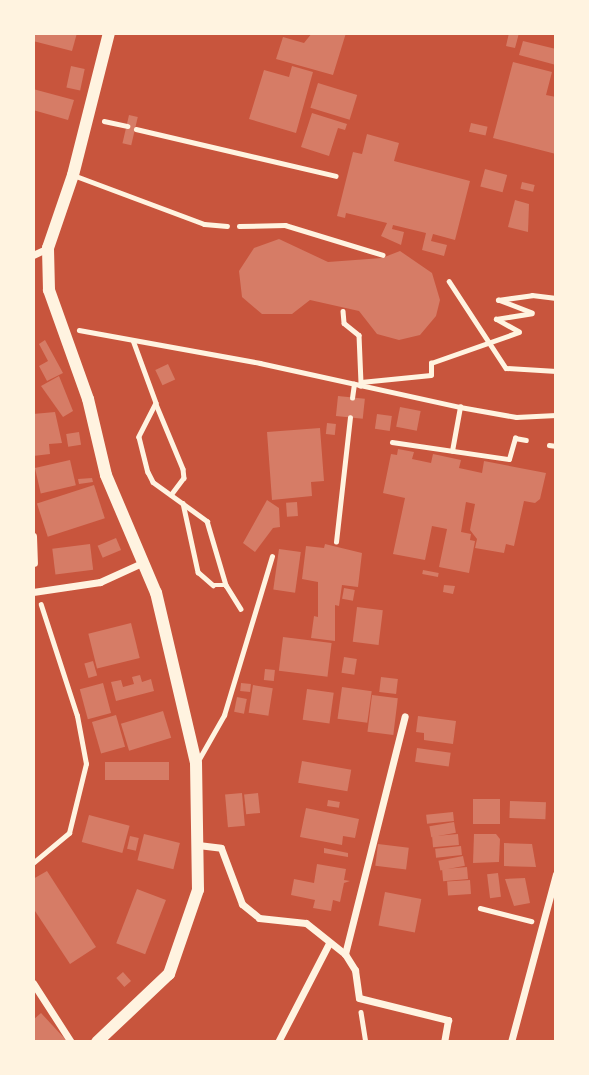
<!DOCTYPE html>
<html>
<head>
<meta charset="utf-8">
<style>
	body { margin:0 }
	#map { position:relative; width:589px; height:1075px; overflow:hidden; background:#c8553d; font-family:Ubuntu,sans-serif }
	div>[style] { position:absolute }
	[style*='--x'] { left:calc(var(--x)*1px); top:calc(var(--y)*1px); width:calc(var(--w)*1px); rotate:calc(var(--a)*1deg) }
	.building>* { inset:0; background:#d67c66; transform-origin:0 0 }
	.path>* { height:4.5px; margin:-2.25px; padding:0 2.25px; transform-origin:2.25px; border-radius:2.25px; background:#fff3e0 }
	.service>* { height:5px; margin:-2.5px; padding:0 2.5px; transform-origin:2.5px; border-radius:2.5px; background:#fff3e0 }
	.minor>* { height:7px; margin:-3.5px; padding:0 3.5px; transform-origin:3.5px; border-radius:3.5px; background:#fff3e0 }
	.tertiary>* { height:12px; margin:-6px; padding:0 6px; transform-origin:6px; border-radius:6px; background:#fff3e0 }
	span { translate:-50% -50%; white-space:nowrap; text-align:center; line-height:1.15; -webkit-text-stroke:7px #fff3e0; paint-order:stroke }
	.frame { position:absolute; inset:0; border:35px solid #fff3e0; pointer-events:none }
</style>
</head>
<body>
<div id="map">
	<div class="building">
		<div style="clip-path:polygon(33px 33px,77px 33px,72px 51px,33px 41px)"></div>
		<div style="clip-path:polygon(312px 33px,346px 33px,333px 75px,276px 59px,283px 37px,304px 43px)"></div>
		<div style="clip-path:polygon(509px 33px,519px 33px,515px 48px,506px 46px)"></div>
		<div style="clip-path:polygon(523px 41px,556px 49px,556px 65px,519px 55px)"></div>
		<div style="clip-path:polygon(513px 62px,552px 72px,546px 95px,556px 97px,556px 154px,493px 138px)"></div>
		<div style="left:71px;top:66px;width:14px;height:22px;rotate:12deg"></div>
		<div style="clip-path:polygon(292px 66px,313px 72px,296px 133px,249px 119px,264px 70px,289px 77px)"></div>
		<div style="left:318px;top:83px;width:41px;height:26px;rotate:17deg"></div>
		<div style="clip-path:polygon(33px 89px,74px 100px,68px 120px,33px 110px)"></div>
		<div style="clip-path:polygon(312px 113px,347px 124px,345px 130px,338px 128px,329px 156px,301px 147px)"></div>
		<div style="left:129px;top:115px;width:9px;height:29px;rotate:13deg"></div>
		<div style="left:471px;top:123px;width:17px;height:9px;rotate:13deg"></div>
		<div style="clip-path:polygon(367px 134px,399px 143px,394px 161px,470px 181px,455px 240px,433px 234px,431px 241px,447px 245px,444px 256px,422px 250px,426px 233px,393px 225px,392px 229px,404px 232px,401px 245px,381px 236px,387px 223px,346px 213px,345px 218px,337px 216px,353px 152px,362px 154px)"></div>
		<div style="left:485px;top:169px;width:23px;height:18px;rotate:15deg"></div>
		<div style="left:522px;top:182px;width:13px;height:7px;rotate:13deg"></div>
		<div style="clip-path:polygon(515px 200px,529px 204px,528px 232px,508px 227px)"></div>
		<div style="clip-path:polygon(279px 239px,328px 262px,382px 258px,400px 251px,432px 273px,440px 300px,436px 316px,420px 335px,399px 340px,377px 334px,359px 311px,310px 300px,292px 314px,262px 314px,242px 297px,239px 271px,254px 248px)"></div>
		<div style="clip-path:polygon(45px 340px,63px 373px,47px 381px,39px 366px,48px 361px,39px 344px)"></div>
		<div style="left:168px;top:364px;width:17px;height:14px;rotate:65deg"></div>
		<div style="clip-path:polygon(59px 376px,73px 411px,63px 417px,41px 386px)"></div>
		<div style="left:338px;top:396px;width:27px;height:20px;rotate:6deg"></div>
		<div style="left:400px;top:407px;width:21px;height:20px;rotate:11deg"></div>
		<div style="clip-path:polygon(55px 412px,62px 443px,49px 444px,50px 454px,33px 456px,33px 414px)"></div>
		<div style="left:377px;top:414px;width:15px;height:15px;rotate:8deg"></div>
		<div style="left:327px;top:423px;width:9px;height:11px;rotate:6deg"></div>
		<div style="clip-path:polygon(320px 428px,324px 481px,311px 482px,312px 496px,272px 500px,267px 432px)"></div>
		<div style="left:79px;top:432px;width:13px;height:13px;rotate:81deg"></div>
		<div style="clip-path:polygon(398px 449px,414px 452px,412px 459px,431px 463px,433px 454px,461px 460px,459px 468px,482px 473px,484px 461px,546px 473px,540px 499px,535px 503px,524px 501px,514px 546px,506px 544px,504px 553px,475px 548px,477px 539px,470px 530px,475px 504px,466px 502px,461px 532px,471px 534px,470px 540px,475px 541px,469px 573px,439px 567px,447px 529px,432px 526px,425px 560px,393px 554px,405px 498px,383px 493px,391px 454px,397px 455px)"></div>
		<div style="left:70px;top:460px;width:26px;height:36px;rotate:77deg"></div>
		<div style="clip-path:polygon(92px 478px,93px 482px,79px 484px,78px 479px)"></div>
		<div style="left:94px;top:485px;width:35px;height:60px;rotate:72deg"></div>
		<div style="clip-path:polygon(267px 500px,279px 508px,280px 527px,273px 528px,255px 552px,243px 543px)"></div>
		<div style="left:297px;top:502px;width:14px;height:11px;rotate:86deg"></div>
		<div style="left:116px;top:538px;width:13px;height:20px;rotate:67deg"></div>
		<div style="left:90px;top:544px;width:26px;height:38px;rotate:83deg"></div>
		<div style="clip-path:polygon(325px 544px,362px 553px,358px 587px,342px 585px,339px 606px,335px 605px,335px 641px,311px 638px,314px 616px,318px 617px,318px 582px,302px 579px,306px 546px,324px 548px)"></div>
		<div style="left:279px;top:549px;width:22px;height:41px;rotate:8deg"></div>
		<div style="left:423px;top:570px;width:16px;height:4px;rotate:11deg"></div>
		<div style="clip-path:polygon(444px 585px,455px 586px,453px 594px,443px 592px)"></div>
		<div style="left:344px;top:588px;width:11px;height:11px;rotate:10deg"></div>
		<div style="left:357px;top:607px;width:26px;height:35px;rotate:7deg"></div>
		<div style="left:131px;top:623px;width:36px;height:44px;rotate:76deg"></div>
		<div style="left:283px;top:637px;width:49px;height:34px;rotate:7deg"></div>
		<div style="left:344px;top:657px;width:13px;height:16px;rotate:9deg"></div>
		<div style="left:93px;top:661px;width:15px;height:9px;rotate:74deg"></div>
		<div style="left:265px;top:669px;width:10px;height:11px;rotate:6deg"></div>
		<div style="clip-path:polygon(140px 675px,142px 682px,151px 679px,154px 691px,116px 701px,111px 682px,121px 680px,123px 687px,134px 684px,132px 677px)"></div>
		<div style="left:381px;top:677px;width:17px;height:15px;rotate:7deg"></div>
		<div style="left:103px;top:683px;width:31px;height:24px;rotate:75deg"></div>
		<div style="left:241px;top:683px;width:10px;height:8px;rotate:6deg"></div>
		<div style="left:253px;top:685px;width:20px;height:28px;rotate:9deg"></div>
		<div style="left:342px;top:687px;width:30px;height:32px;rotate:8deg"></div>
		<div style="left:307px;top:689px;width:27px;height:31px;rotate:8deg"></div>
		<div style="left:372px;top:695px;width:26px;height:37px;rotate:7deg"></div>
		<div style="left:237px;top:697px;width:10px;height:15px;rotate:11deg"></div>
		<div style="left:163px;top:711px;width:28px;height:44px;rotate:73deg"></div>
		<div style="left:116px;top:715px;width:33px;height:25px;rotate:74deg"></div>
		<div style="clip-path:polygon(418px 716px,456px 721px,453px 744px,424px 740px,424px 733px,416px 732px)"></div>
		<div style="left:417px;top:748px;width:34px;height:14px;rotate:8deg"></div>
		<div style="left:302px;top:761px;width:50px;height:22px;rotate:10deg"></div>
		<div style="left:169px;top:762px;width:18px;height:64px;rotate:90deg"></div>
		<div style="left:242px;top:793px;width:33px;height:17px;rotate:85deg"></div>
		<div style="left:258px;top:793px;width:20px;height:14px;rotate:84deg"></div>
		<div style="left:473px;top:799px;width:27px;height:25px"></div>
		<div style="left:328px;top:800px;width:12px;height:6px;rotate:9deg"></div>
		<div style="left:510px;top:801px;width:36px;height:17px;rotate:2deg"></div>
		<div style="clip-path:polygon(306px 808px,359px 819px,355px 838px,343px 836px,342px 845px,300px 837px)"></div>
		<div style="left:453px;top:812px;width:9px;height:27px;rotate:84deg"></div>
		<div style="left:89px;top:815px;width:42px;height:28px;rotate:15deg"></div>
		<div style="left:454px;top:822px;width:11px;height:25px;rotate:80deg"></div>
		<div style="left:144px;top:834px;width:37px;height:27px;rotate:14deg"></div>
		<div style="left:458px;top:834px;width:11px;height:26px;rotate:85deg"></div>
		<div style="clip-path:polygon(474px 834px,496px 834px,500px 839px,499px 862px,473px 863px)"></div>
		<div style="left:130px;top:836px;width:9px;height:13px;rotate:13deg"></div>
		<div style="clip-path:polygon(504px 843px,532px 844px,536px 867px,504px 866px)"></div>
		<div style="left:378px;top:844px;width:31px;height:22px;rotate:7deg"></div>
		<div style="left:461px;top:846px;width:9px;height:26px;rotate:84deg"></div>
		<div style="clip-path:polygon(324px 848px,348px 853px,348px 857px,324px 853px)"></div>
		<div style="left:463px;top:856px;width:10px;height:25px;rotate:79deg"></div>
		<div style="clip-path:polygon(317px 864px,346px 869px,344px 880px,350px 881px,344px 883px,340px 902px,333px 900px,331px 911px,313px 908px,315px 900px,291px 895px,294px 879px,314px 883px)"></div>
		<div style="left:467px;top:867px;width:12px;height:25px;rotate:85deg"></div>
		<div style="clip-path:polygon(47px 871px,96px 947px,70px 964px,33px 908px,33px 879px)"></div>
		<div style="left:498px;top:873px;width:24px;height:11px;rotate:83deg"></div>
		<div style="clip-path:polygon(525px 878px,530px 903px,514px 906px,505px 879px)"></div>
		<div style="left:470px;top:880px;width:14px;height:23px;rotate:86deg"></div>
		<div style="left:137px;top:889px;width:31px;height:58px;rotate:21deg"></div>
		<div style="left:385px;top:892px;width:37px;height:34px;rotate:11deg"></div>
		<div style="left:123px;top:972px;width:12px;height:9px;rotate:48deg"></div>
		<div style="clip-path:polygon(41px 1013px,66px 1040px,64px 1042px,33px 1042px,33px 1020px)"></div>
	</div>
	<div class="path">
		<div style="--x:104;--y:121;--w:24;--a:12"></div>
		<div style="--x:136;--y:129;--w:205;--a:13.2"></div>
		<div style="--x:239;--y:226;--w:46;--a:-1.2"></div>
		<div style="--x:285;--y:225;--w:102;--a:17"></div>
		<div style="--x:449;--y:281;--w:104;--a:56.8"></div>
		<div style="--x:506;--y:368;--w:50;--a:3.4"></div>
		<div style="--x:343;--y:311;--w:12;--a:85"></div>
		<div style="--x:344;--y:323;--w:19;--a:39"></div>
		<div style="--x:359;--y:335;--w:47;--a:87.6"></div>
		<div style="--x:79;--y:330;--w:184;--a:10.3"></div>
		<div style="--x:260;--y:363;--w:205;--a:12.4"></div>
		<div style="--x:460;--y:407;--w:57;--a:10.1"></div>
		<div style="--x:516;--y:417;--w:40;--a:-2.9"></div>
		<div style="--x:133;--y:340;--w:67;--a:69.9"></div>
		<div style="--x:156;--y:403;--w:38;--a:117"></div>
		<div style="--x:139;--y:437;--w:36;--a:76"></div>
		<div style="--x:148;--y:472;--w:11;--a:63"></div>
		<div style="--x:153;--y:482;--w:67;--a:35.8"></div>
		<div style="--x:207;--y:521;--w:67;--a:73.5"></div>
		<div style="--x:226;--y:585;--w:28;--a:58"></div>
		<div style="--x:360;--y:386;--w:4;--a:-76"></div>
		<div style="--x:361;--y:382;--w:70;--a:-5.7"></div>
		<div style="--x:431;--y:375;--w:12;--a:-90"></div>
		<div style="--x:431;--y:363;--w:93;--a:-19.4"></div>
		<div style="--x:519;--y:332;--w:26;--a:-151"></div>
		<div style="--x:496;--y:319;--w:36;--a:-9"></div>
		<div style="--x:532;--y:313;--w:36;--a:-159"></div>
		<div style="--x:498;--y:300;--w:34;--a:-8"></div>
		<div style="--x:532;--y:295;--w:24;--a:7"></div>
		<div style="--x:352;--y:398;--w:14;--a:-82"></div>
		<div style="--x:156;--y:404;--w:70;--a:67.4"></div>
		<div style="--x:183;--y:469;--w:9;--a:84"></div>
		<div style="--x:184;--y:478;--w:21;--a:127"></div>
		<div style="--x:392;--y:442;--w:118;--a:8.3"></div>
		<div style="--x:509;--y:459;--w:22;--a:-74"></div>
		<div style="--x:515;--y:438;--w:11;--a:10"></div>
		<div style="--x:549;--y:445;--w:7;--a:8"></div>
		<div style="--x:452;--y:451;--w:45;--a:-79.7"></div>
		<div style="--x:183;--y:503;--w:71;--a:77.7"></div>
		<div style="--x:198;--y:572;--w:20;--a:41"></div>
		<div style="--x:213;--y:585;--w:13;--a:0"></div>
		<div style="--x:336;--y:542;--w:125;--a:-83.6"></div>
		<div style="--x:33;--y:863;--w:47;--a:-39.8"></div>
		<div style="--x:69;--y:833;--w:71;--a:-76.2"></div>
		<div style="--x:86;--y:764;--w:49;--a:-100.6"></div>
		<div style="--x:77;--y:716;--w:117;--a:-108"></div>
		<div style="--x:480;--y:908;--w:53;--a:14.3"></div>
		<div style="--x:361;--y:1012;--w:30;--a:81"></div>
	</div>
	<div class="service">
		<div style="--x:73;--y:175;--w:140;--a:20.5"></div>
		<div style="--x:204;--y:224;--w:23;--a:5"></div>
		<div style="--x:199;--y:759;--w:51;--a:-60.4"></div>
		<div style="--x:224;--y:715;--w:166;--a:-73.2"></div>
	</div>
	<div class="minor">
		<div style="--x:33;--y:255;--w:17;--a:-25"></div>
		<div style="--x:33;--y:536;--w:27;--a:88"></div>
		<div style="--x:33;--y:592;--w:68;--a:-8.5"></div>
		<div style="--x:100;--y:582;--w:48;--a:-24.4"></div>
		<div style="--x:198;--y:845;--w:23;--a:7"></div>
		<div style="--x:221;--y:848;--w:60;--a:69.4"></div>
		<div style="--x:242;--y:904;--w:22;--a:39"></div>
		<div style="--x:259;--y:918;--w:47;--a:6.1"></div>
		<div style="--x:306;--y:923;--w:50;--a:38.5"></div>
		<div style="--x:345;--y:954;--w:19;--a:58"></div>
		<div style="--x:355;--y:970;--w:28;--a:82"></div>
		<div style="--x:359;--y:998;--w:92;--a:13.9"></div>
		<div style="--x:448;--y:1020;--w:22;--a:100"></div>
		<div style="--x:345;--y:954;--w:245;--a:-75.9"></div>
		<div style="--x:33;--y:983;--w:70;--a:57.2"></div>
		<div style="--x:278;--y:1042;--w:111;--a:-62.7"></div>
		<div style="--x:511;--y:1042;--w:174;--a:-75"></div>
	</div>
	<div class="tertiary">
		<div style="--x:97;--y:1042;--w:99;--a:-43.4"></div>
		<div style="--x:169;--y:974;--w:89;--a:-71"></div>
		<div style="--x:198;--y:890;--w:127;--a:-90.9"></div>
		<div style="--x:196;--y:763;--w:175;--a:-103.2"></div>
		<div style="--x:156;--y:593;--w:128;--a:-113"></div>
		<div style="--x:106;--y:475;--w:78;--a:-103.3"></div>
		<div style="--x:88;--y:399;--w:116;--a:-109.7"></div>
		<div style="--x:49;--y:290;--w:42;--a:-91.4"></div>
		<div style="--x:48;--y:248;--w:77;--a:-71.1"></div>
		<div style="--x:73;--y:175;--w:146;--a:-75.8"></div>
	</div>
	<div class="frame"></div>
</div>
</body>
</html>
